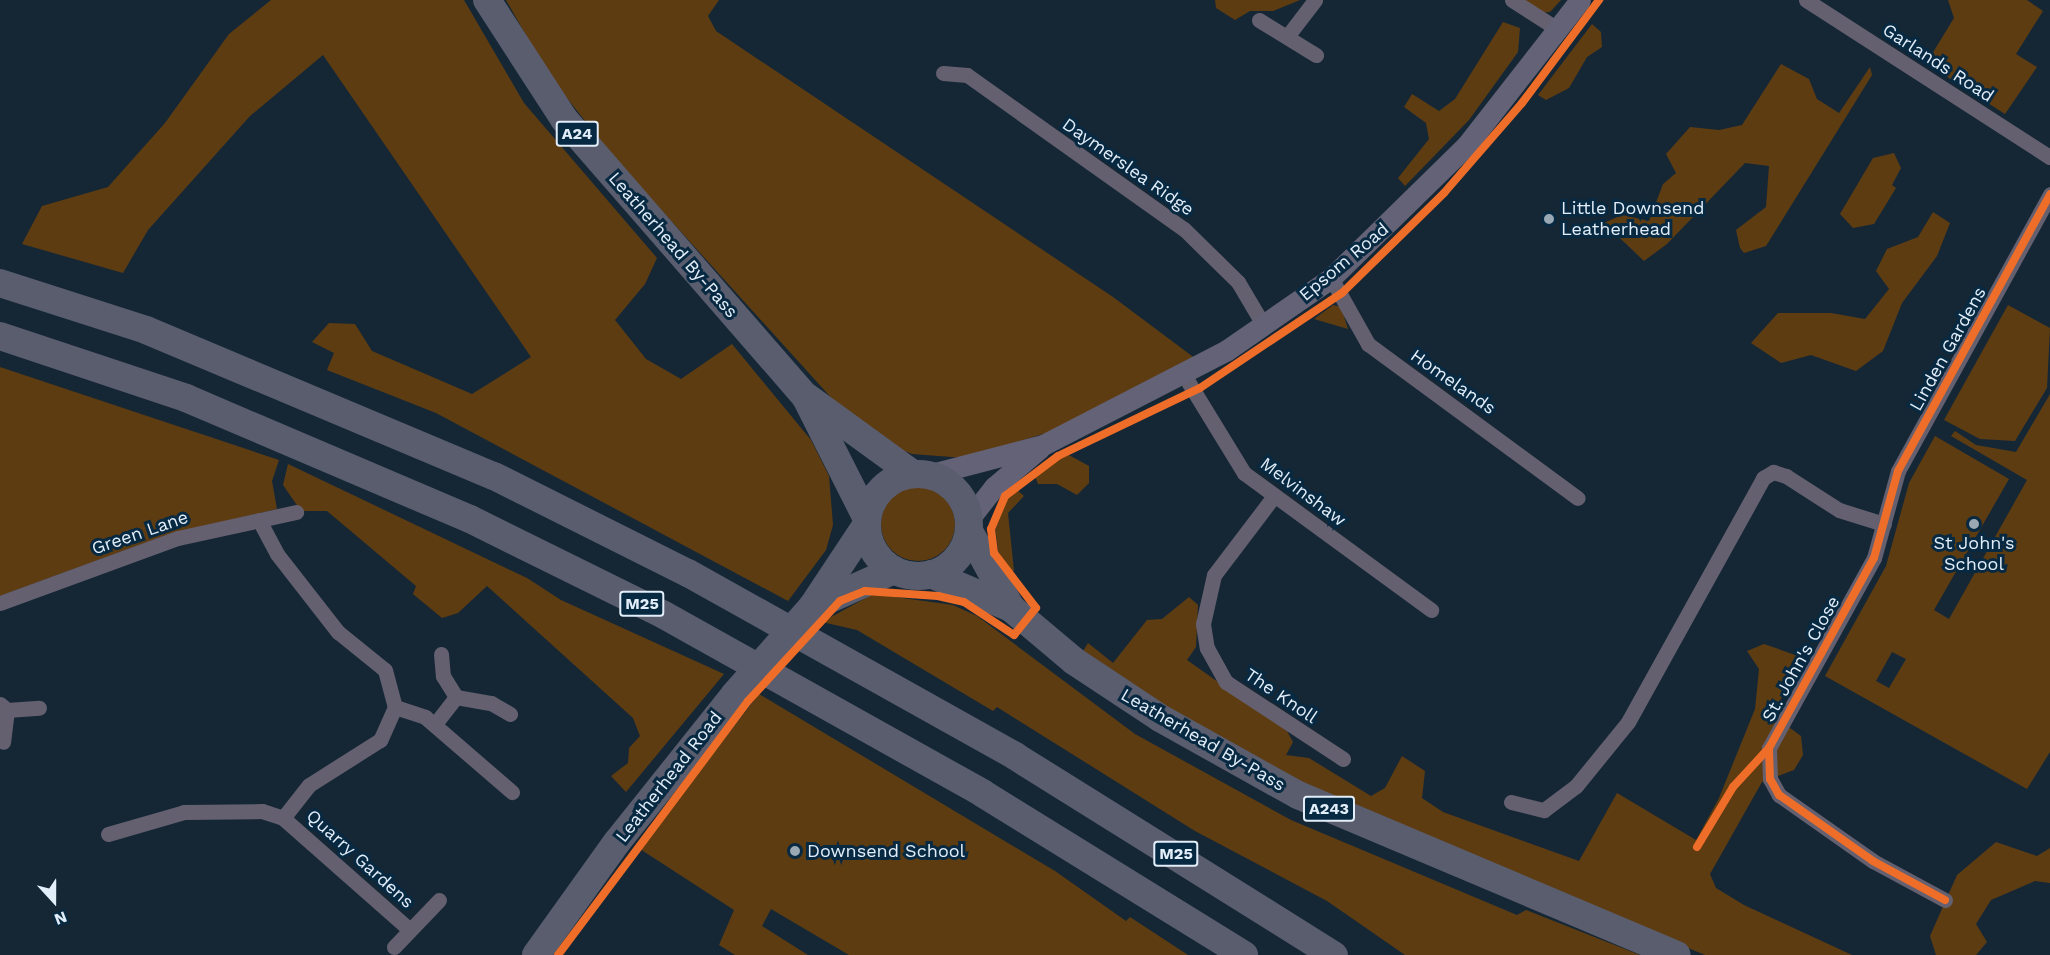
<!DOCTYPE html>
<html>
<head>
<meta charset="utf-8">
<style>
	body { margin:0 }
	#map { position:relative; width:2050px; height:955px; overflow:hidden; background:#152735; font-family:"Work Sans",sans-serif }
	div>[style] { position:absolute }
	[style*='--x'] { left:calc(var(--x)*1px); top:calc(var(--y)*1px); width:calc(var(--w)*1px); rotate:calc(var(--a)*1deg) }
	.green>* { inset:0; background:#5e3c12 }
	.round { border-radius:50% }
	.street>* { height:15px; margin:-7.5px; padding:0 7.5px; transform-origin:7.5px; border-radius:7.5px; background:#646070 }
	.secondary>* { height:21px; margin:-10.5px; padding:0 10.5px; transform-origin:10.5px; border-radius:10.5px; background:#646276 }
	.highway>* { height:28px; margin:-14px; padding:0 14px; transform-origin:14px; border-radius:14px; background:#595d6e }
	.highway>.ring { margin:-14px; padding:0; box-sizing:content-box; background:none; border:28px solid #595d6e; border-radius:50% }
	.highway-bridge>* { height:28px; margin:-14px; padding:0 14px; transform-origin:14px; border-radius:14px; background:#595d6e }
	.cycleway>* { height:8px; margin:-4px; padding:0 4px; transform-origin:4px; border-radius:4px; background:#ee6e29 }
	.dots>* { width:16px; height:16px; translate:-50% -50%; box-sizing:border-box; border:3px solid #082942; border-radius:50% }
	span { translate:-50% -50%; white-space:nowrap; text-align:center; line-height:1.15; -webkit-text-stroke:6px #082942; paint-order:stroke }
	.shield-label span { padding:2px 4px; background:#082942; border:2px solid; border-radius:4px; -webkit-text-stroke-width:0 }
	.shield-label { font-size:16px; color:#e2eef9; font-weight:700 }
	.street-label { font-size:18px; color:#e2eef9 }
	.poi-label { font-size:18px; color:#e2eef9 }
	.left { translate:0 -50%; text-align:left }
	.north { position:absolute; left:24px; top:871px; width:60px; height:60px; -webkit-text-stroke:4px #082942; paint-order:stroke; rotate:159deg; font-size:16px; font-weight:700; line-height:24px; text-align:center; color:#e2eef9 }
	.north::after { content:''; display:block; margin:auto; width:21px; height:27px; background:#e2eef9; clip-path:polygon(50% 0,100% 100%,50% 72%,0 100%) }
</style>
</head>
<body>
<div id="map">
	<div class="green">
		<div style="clip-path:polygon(271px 0,464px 0,524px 103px,657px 258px,645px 284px,615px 320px,646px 359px,681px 379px,732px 344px,811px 440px,829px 476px,833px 525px,826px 550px,788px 601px,436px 413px,327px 370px,334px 353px,312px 342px,329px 323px,355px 324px,372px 351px,472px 394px,531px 357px,323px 55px,250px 116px,148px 230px,123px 273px,22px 244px,42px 206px,108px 187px,165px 123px,229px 34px)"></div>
		<div style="clip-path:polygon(506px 0,719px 0,708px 16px,716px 31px,1113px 297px,1196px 359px,1056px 430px,965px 458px,912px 454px,877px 440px,836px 403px,615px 159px,548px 74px)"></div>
		<div style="clip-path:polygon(1215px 0,1300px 0,1273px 11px,1250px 11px,1235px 20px,1216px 8px)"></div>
		<div style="clip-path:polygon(1524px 0,1561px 0,1550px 12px,1540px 13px)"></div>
		<div style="clip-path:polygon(1948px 0,2027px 0,2043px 11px,2016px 54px,2037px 67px,2005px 114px,1935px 69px,1940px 60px,1932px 54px,1954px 18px)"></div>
		<div style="clip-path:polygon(1503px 22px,1520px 28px,1518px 52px,1469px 120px,1405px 186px,1398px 178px,1429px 139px,1426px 123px,1404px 107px,1412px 94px,1439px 111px,1455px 99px)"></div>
		<div style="clip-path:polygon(1592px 24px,1601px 32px,1602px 47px,1587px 57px,1569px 88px,1546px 100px,1538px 95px)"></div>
		<div style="clip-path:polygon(1781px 64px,1809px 79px,1817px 99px,1839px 113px,1870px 67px,1872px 75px,1766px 246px,1744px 253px,1740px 248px,1736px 230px,1766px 207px,1769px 166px,1745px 163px,1667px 244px,1644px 261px,1604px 223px,1622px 215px,1649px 221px,1663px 184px,1676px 173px,1666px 154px,1690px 127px,1719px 130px,1742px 125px)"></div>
		<div style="clip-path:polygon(1894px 153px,1901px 168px,1892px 185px,1896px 188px,1874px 224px,1853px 228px,1840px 214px,1873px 158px)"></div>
		<div style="clip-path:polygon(1933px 212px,1950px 223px,1937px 256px,1902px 303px,1883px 351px,1856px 371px,1811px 355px,1781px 363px,1751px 343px,1778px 313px,1831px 313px,1865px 319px,1889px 289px,1876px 271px,1887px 249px,1918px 237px)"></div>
		<div style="clip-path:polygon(1333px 305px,1341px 307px,1348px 329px,1314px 319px)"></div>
		<div style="clip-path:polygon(2008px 305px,2050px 328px,2047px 388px,2015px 441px,1980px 439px,1944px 420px)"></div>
		<div style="clip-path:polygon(0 367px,279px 460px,272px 481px,277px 509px,164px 536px,0 596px)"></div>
		<div style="clip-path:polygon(evenodd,2050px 394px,2050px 752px,2027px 789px,1825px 676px,1886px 566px,1909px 483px,1935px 436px,2009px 479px,1934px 610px,1949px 619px,2027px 480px,1951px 436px,1955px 431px,1976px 445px,2016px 452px,2050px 394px,1892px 652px,1906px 659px,1889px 688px,1876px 681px,1892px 652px)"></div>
		<div style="clip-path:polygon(1067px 454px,1089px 466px,1089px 483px,1077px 495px,1057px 484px,1038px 484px,1034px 474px)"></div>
		<div style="clip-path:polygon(288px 464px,527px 578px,561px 600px,724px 674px,626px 792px,611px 776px,628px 763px,629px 748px,640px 736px,633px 718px,487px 586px,458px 613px,442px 618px,413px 594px,416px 586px,327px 511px,301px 511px,283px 485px)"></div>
		<div class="round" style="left:881px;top:487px;width:74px;height:74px"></div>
		<div style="clip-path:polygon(1016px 489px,1024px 496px,1008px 513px,1014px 571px,1009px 573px,999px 560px,995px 525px,1000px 506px)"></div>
		<div style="clip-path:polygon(873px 594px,953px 605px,977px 616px,1135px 734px,1291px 820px,1517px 915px,1526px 910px,1640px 955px,1405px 955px,1327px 901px,1195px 831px,997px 707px,993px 711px,857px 630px,822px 622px)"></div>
		<div style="clip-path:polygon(1189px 597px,1198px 605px,1196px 647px,1187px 660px,1287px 731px,1293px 742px,1286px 755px,1309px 758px,1371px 796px,1385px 788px,1402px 756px,1425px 771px,1422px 798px,1443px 812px,1579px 861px,1617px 793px,1696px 840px,1719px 798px,1755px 709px,1759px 669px,1747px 651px,1764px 644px,1804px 658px,1772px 715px,1801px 736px,1803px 755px,1794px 770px,1762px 782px,1710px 874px,1716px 888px,1744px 905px,1852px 955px,1705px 955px,1281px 779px,1082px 653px,1088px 643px,1113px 663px,1147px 620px,1162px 619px)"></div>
		<div style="clip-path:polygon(759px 694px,1055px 871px,1126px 921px,1130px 917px,1188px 955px,849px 955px,771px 909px,762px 926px,808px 955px,735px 955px,719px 945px,734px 910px,640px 849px)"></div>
		<div style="clip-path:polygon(1996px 842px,2037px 856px,2050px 848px,2050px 883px,2035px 881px,1991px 900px,1976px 924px,1987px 942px,1976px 955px,1936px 955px,1930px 936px,1957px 875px)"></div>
	</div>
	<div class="street">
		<div style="--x:1512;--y:0;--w:56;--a:32.6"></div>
		<div style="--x:1806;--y:0;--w:290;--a:32.8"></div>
		<div style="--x:1259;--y:20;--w:67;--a:31.6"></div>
		<div style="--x:1289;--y:34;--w:43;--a:-52.6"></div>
		<div style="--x:943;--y:73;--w:24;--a:5"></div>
		<div style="--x:967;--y:75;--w:266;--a:35.4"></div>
		<div style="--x:1184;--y:229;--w:76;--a:44.5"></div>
		<div style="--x:1238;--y:282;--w:51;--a:59.4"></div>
		<div style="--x:1331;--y:278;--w:76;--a:60.7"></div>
		<div style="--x:1368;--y:344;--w:260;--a:36.3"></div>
		<div style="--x:1184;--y:375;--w:115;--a:58.5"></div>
		<div style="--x:1244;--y:473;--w:232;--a:36.2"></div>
		<div style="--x:1274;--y:496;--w:99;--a:127.2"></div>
		<div style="--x:1214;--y:575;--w:50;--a:102.7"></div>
		<div style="--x:1203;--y:624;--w:24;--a:81"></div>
		<div style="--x:1207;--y:648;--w:39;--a:61"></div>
		<div style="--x:1226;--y:682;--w:140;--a:33.3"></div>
		<div style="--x:259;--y:520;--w:38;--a:62"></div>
		<div style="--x:277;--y:554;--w:99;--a:52"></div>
		<div style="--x:338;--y:632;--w:60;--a:39"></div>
		<div style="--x:385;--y:670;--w:38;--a:75"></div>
		<div style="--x:395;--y:707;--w:36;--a:114"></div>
		<div style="--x:380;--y:740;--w:84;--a:147.6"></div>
		<div style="--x:309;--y:785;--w:42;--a:128.2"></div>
		<div style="--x:0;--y:603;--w:189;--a:-20.1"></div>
		<div style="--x:178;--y:538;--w:121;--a:-12.4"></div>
		<div style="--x:441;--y:654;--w:22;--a:85"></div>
		<div style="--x:443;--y:676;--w:25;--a:58"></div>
		<div style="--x:0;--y:704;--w:9;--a:41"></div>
		<div style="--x:7;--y:710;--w:32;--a:97"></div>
		<div style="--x:395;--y:707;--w:32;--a:18"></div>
		<div style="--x:425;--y:717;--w:115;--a:40.8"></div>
		<div style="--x:7;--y:710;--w:32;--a:-4"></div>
		<div style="--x:435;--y:724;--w:34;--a:-52"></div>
		<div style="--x:456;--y:697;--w:36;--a:10"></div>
		<div style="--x:491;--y:703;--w:22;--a:30"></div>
		<div style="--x:1511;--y:802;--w:34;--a:14"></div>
		<div style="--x:1544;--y:810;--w:40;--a:-37"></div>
		<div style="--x:1576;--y:786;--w:82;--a:-50.9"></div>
		<div style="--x:1628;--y:722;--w:279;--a:-61"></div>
		<div style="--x:1763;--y:478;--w:12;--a:-31"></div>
		<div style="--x:1773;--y:472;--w:14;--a:17"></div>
		<div style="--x:1786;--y:476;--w:63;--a:32.7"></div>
		<div style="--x:1839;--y:510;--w:47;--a:17.3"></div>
		<div style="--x:108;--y:834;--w:79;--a:-16.1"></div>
		<div style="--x:184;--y:812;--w:78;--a:-0.7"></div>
		<div style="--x:262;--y:811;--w:22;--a:18"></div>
		<div style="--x:283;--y:818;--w:169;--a:41.4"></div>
		<div style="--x:1945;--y:900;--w:82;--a:-151.6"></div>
		<div style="--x:1873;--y:861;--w:115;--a:-144.9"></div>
		<div style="--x:1779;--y:795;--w:18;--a:-119"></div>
		<div style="--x:1770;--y:779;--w:31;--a:-92"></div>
		<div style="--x:1769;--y:748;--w:217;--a:-61.1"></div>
		<div style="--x:1874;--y:558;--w:90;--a:-74.6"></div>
		<div style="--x:1898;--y:471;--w:316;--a:-61.2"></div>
		<div style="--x:394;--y:947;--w:65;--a:-46.2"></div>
	</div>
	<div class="secondary">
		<div style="--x:928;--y:475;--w:119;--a:-14.6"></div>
		<div style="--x:1043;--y:445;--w:207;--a:-27.3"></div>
		<div style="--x:1227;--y:350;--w:126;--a:-34.7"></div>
		<div style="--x:1331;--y:278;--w:189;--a:-44.4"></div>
		<div style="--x:1466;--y:146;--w:185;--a:-52"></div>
		<div style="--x:969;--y:519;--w:41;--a:-52"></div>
		<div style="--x:994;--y:487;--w:60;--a:-40.3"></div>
	</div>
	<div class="highway">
		<div style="--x:487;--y:0;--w:142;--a:57.1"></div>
		<div style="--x:564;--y:119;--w:367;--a:49"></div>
		<div style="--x:805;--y:396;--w:138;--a:63.2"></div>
		<div style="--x:0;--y:283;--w:153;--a:17.8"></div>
		<div style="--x:146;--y:330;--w:377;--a:22.8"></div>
		<div style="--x:494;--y:476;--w:217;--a:26.6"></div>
		<div style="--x:688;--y:573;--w:375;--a:29.2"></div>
		<div style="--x:1015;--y:756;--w:376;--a:32"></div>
		<div style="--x:0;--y:336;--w:196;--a:18.4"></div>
		<div style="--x:186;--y:398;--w:309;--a:23.1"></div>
		<div style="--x:470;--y:519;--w:216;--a:26.3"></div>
		<div style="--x:664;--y:615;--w:364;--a:29.2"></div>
		<div style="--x:982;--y:793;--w:308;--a:31.7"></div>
		<div style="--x:807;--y:397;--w:131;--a:36"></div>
		<div class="ring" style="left:867px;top:474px;width:74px;height:74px"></div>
		<div style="--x:969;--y:531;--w:88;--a:61.4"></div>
		<div style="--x:1011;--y:608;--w:82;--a:40.1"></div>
		<div style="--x:1074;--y:661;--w:103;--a:33.5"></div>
		<div style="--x:1160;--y:718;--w:158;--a:29.2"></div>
		<div style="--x:1298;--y:795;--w:411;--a:22.9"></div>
		<div style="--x:931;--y:574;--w:87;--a:23"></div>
		<div style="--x:812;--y:607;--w:100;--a:-56.5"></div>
		<div style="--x:812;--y:607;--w:90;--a:-24.3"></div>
		<div style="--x:536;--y:955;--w:139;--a:-54.4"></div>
		<div style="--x:617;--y:842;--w:189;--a:-51.4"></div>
	</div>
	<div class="highway-bridge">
		<div style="--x:735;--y:694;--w:116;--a:-48.5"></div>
	</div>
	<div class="cycleway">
		<div style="--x:1697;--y:847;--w:70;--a:-59"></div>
		<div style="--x:1733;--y:787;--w:53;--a:-47.3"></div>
		<div style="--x:1945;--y:900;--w:82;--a:-151.6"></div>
		<div style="--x:1873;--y:861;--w:115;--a:-144.9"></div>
		<div style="--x:1779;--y:795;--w:18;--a:-119"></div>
		<div style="--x:1770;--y:779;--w:31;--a:-92"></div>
		<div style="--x:1769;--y:748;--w:217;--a:-61.1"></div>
		<div style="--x:1874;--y:558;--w:90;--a:-74.6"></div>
		<div style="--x:1898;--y:471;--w:316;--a:-61.2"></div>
		<div style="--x:558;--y:955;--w:317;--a:-53.2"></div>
		<div style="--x:748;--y:701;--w:136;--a:-47.4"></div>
		<div style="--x:840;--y:601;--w:27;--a:-22"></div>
		<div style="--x:865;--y:591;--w:73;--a:3.9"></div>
		<div style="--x:938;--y:596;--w:27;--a:13"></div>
		<div style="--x:964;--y:602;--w:60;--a:33.4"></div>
		<div style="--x:1014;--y:635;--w:35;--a:-51"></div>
		<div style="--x:1036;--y:608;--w:69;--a:-127.4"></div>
		<div style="--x:994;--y:553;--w:24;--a:-97"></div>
		<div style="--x:991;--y:529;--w:36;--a:-67"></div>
		<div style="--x:1005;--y:496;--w:66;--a:-37"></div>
		<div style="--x:1058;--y:456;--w:157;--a:-25.6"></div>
		<div style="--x:1200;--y:388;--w:171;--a:-33.8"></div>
		<div style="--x:1342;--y:293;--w:143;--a:-44.4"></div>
		<div style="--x:1444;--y:193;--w:119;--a:-49.1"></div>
		<div style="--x:1522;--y:103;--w:129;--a:-53.2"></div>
	</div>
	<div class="dots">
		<div style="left:1549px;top:219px;background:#9aa8b4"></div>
		<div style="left:1974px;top:524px;background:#9aa8b4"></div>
		<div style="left:795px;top:851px;background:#9aa8b4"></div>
	</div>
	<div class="shield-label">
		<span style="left:577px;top:134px">A24</span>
		<span style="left:642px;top:604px">M25</span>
		<span style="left:1329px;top:809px">A243</span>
		<span style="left:1176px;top:854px">M25</span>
	</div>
	<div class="street-label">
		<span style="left:1938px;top:63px;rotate:33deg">Garlands Road</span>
		<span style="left:1128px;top:167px;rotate:35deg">Daymerslea Ridge</span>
		<span style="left:673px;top:245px;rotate:49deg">Leatherhead By-Pass</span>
		<span style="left:1344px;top:262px;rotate:-40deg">Epsom Road</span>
		<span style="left:1948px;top:349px;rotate:-61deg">Linden Gardens</span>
		<span style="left:1453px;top:382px;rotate:35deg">Homelands</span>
		<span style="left:1303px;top:492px;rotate:37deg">Melvinshaw</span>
		<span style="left:140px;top:533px;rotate:-19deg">Green Lane</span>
		<span style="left:1801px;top:659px;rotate:-61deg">St. John's Close</span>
		<span style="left:1281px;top:696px;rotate:34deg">The Knoll</span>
		<span style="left:1203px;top:740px;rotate:30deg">Leatherhead By-Pass</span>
		<span style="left:669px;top:777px;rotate:-52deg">Leatherhead Road</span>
		<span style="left:360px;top:859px;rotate:42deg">Quarry Gardens</span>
	</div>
	<div class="poi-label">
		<span class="left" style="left:1561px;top:219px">Little Downsend<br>Leatherhead</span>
		<span style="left:1974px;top:554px">St John's<br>School</span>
		<span class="left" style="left:807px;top:851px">Downsend School</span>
	</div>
	<div class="north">N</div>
</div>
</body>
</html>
